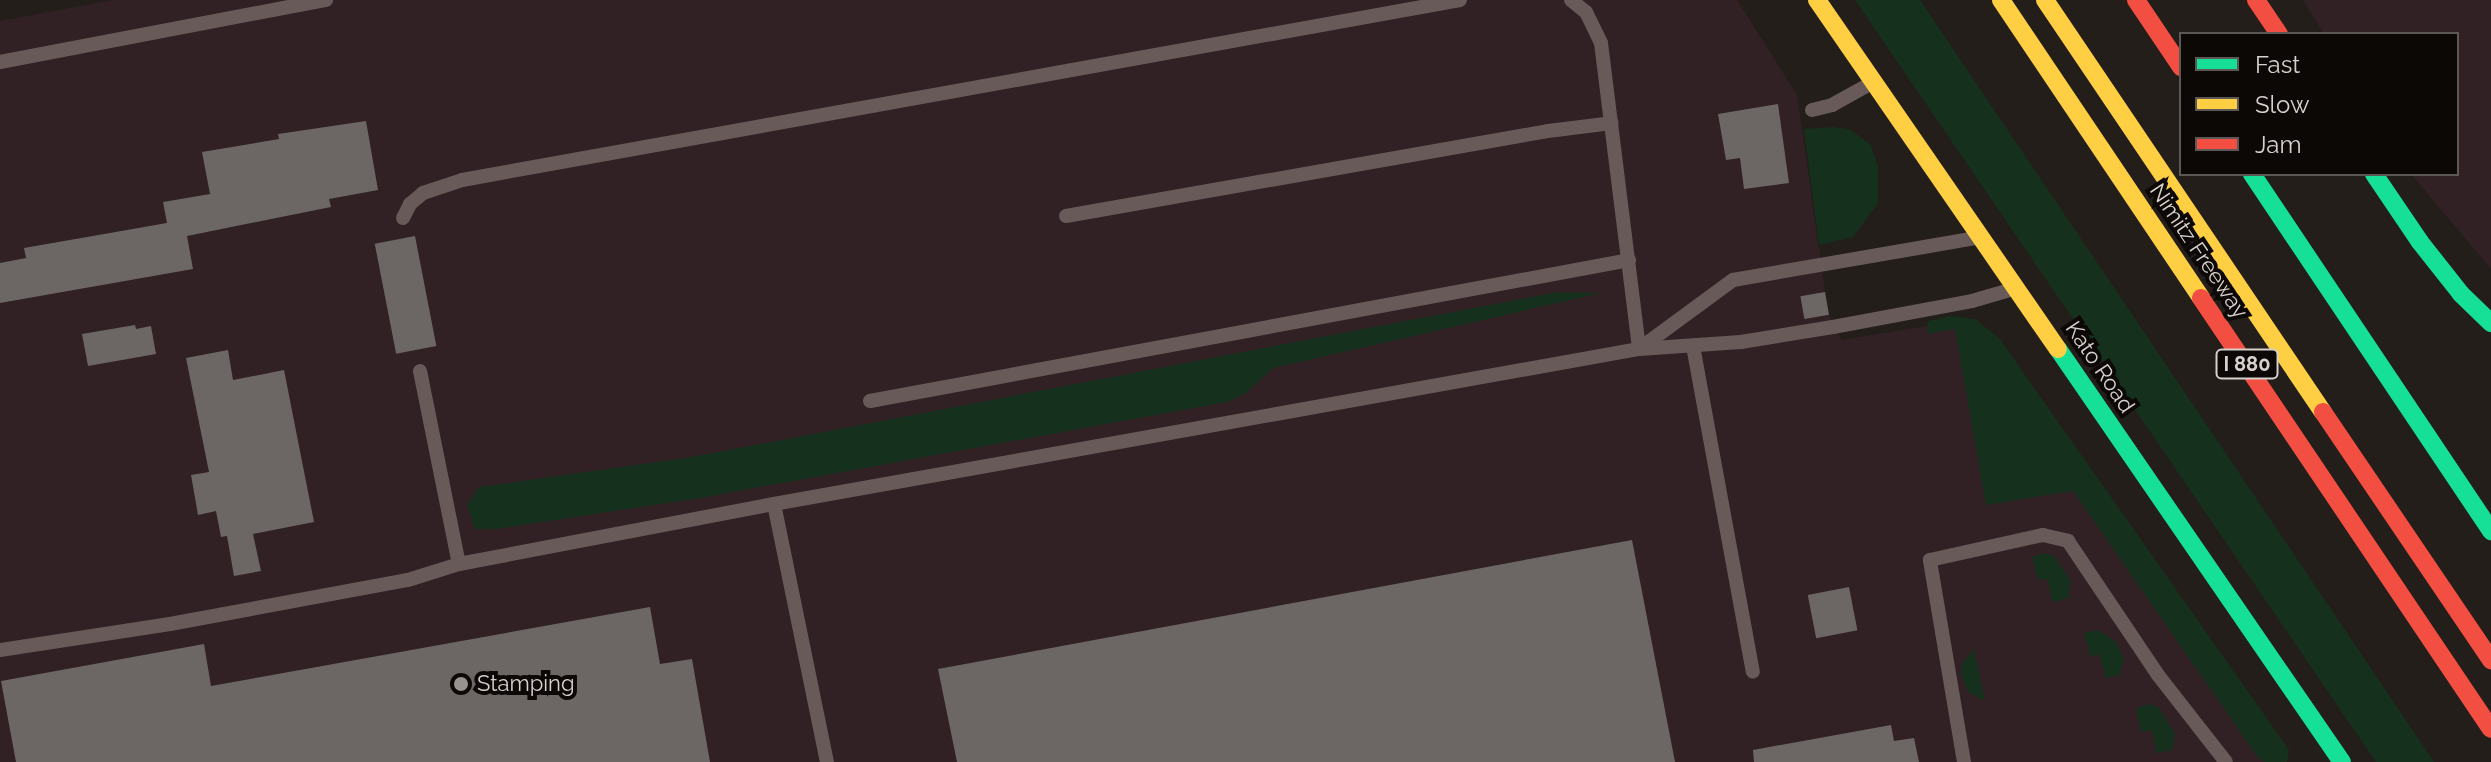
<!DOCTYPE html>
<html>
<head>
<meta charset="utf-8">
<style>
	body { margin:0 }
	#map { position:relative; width:2491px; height:762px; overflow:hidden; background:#241e1a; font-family:Raleway,sans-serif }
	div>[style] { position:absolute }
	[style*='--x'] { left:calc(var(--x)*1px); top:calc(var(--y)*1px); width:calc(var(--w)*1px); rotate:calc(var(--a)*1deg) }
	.industrial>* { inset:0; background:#312125 }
	.green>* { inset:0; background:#16301e }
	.building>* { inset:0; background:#6c6764; transform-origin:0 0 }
	.lane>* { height:14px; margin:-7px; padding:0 7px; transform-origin:7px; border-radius:7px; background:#685a59 }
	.fast>* { height:18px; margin:-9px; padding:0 9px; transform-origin:9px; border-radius:9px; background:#16e098 }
	.slow>* { height:18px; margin:-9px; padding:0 9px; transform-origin:9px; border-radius:9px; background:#ffcf43 }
	.jam>* { height:18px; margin:-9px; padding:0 9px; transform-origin:9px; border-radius:9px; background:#f24e42 }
	.dots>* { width:22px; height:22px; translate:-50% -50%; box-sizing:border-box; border:4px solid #0c0806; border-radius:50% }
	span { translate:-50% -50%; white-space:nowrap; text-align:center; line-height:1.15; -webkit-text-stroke:8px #0c0806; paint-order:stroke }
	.shield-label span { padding:2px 6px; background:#0c0806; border:2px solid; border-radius:6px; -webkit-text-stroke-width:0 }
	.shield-label { font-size:20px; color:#d7d0cc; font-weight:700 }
	.street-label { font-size:22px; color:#d7d0cc }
	.poi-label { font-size:22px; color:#d7d0cc }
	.left { translate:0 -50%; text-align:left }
	.legend { position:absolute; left:2179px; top:32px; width:280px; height:144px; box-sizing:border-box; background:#0c0806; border:2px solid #5d5855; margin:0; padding:10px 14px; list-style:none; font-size:24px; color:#d7d0cc }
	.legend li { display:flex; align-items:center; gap:16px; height:40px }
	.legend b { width:40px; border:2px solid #5d5855 }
</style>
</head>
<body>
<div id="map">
	<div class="industrial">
		<div style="clip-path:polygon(113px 0,1737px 0,1797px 95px,1825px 292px,1829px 315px,1842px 340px,1957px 321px,2272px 762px,0 762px,0 21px)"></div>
		<div style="clip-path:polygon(2303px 0,2491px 0,2491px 269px,2411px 174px,2457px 174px,2457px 34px,2324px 34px)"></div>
	</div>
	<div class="green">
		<div style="clip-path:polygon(1855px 0,1920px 0,2434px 762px,2376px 762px)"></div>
		<div style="clip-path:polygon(1834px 127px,1851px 130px,1871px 145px,1878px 167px,1878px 203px,1853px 237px,1819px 245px,1804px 129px)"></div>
		<div style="clip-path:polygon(1558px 292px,1601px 293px,1273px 368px,1246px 393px,1227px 402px,700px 498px,496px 529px,475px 529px,467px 505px,479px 487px,692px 457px)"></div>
		<div style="clip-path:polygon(1952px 316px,1975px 319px,1999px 338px,2289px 750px,2287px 762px,2264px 762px,2257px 756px,2073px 491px,1986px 505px,1955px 329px,1927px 334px,1928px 321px)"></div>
		<div style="clip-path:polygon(2045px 553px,2054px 556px,2071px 581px,2068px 598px,2052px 602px,2048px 579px,2038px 580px,2032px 557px)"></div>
		<div style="clip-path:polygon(2098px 630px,2116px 642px,2124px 658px,2120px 675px,2105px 678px,2100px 655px,2090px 656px,2084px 633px)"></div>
		<div style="clip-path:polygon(1974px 649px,1985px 701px,1968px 692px,1961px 674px,1962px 664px)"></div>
		<div style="clip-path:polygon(2149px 704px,2158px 707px,2175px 733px,2172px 750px,2156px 753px,2152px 730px,2141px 732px,2136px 708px)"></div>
	</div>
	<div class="building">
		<div style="clip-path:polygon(1778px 104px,1789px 183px,1744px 189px,1740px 158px,1726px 160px,1718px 114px)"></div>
		<div style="clip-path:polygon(366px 121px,378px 190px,329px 199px,331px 207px,187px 236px,193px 269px,0 303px,0 263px,26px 258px,24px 248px,167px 223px,163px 202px,210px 194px,202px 152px,279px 139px,278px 134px)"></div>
		<div style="left:415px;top:236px;width:112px;height:41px;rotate:79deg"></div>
		<div style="left:1825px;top:292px;width:23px;height:25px;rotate:80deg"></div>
		<div style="clip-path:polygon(135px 325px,136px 329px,151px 326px,156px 354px,88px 366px,82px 334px)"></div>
		<div style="clip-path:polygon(228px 350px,233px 380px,284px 370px,314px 522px,253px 534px,261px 571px,234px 576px,227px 536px,221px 537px,216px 511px,198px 515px,191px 475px,209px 472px,186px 358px)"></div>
		<div style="clip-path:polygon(1632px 540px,1675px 762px,957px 762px,938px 669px)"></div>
		<div style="left:1849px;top:587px;width:44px;height:42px;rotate:79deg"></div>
		<div style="clip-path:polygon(650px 607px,660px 664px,692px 659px,710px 762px,16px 762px,1px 681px,204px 644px,211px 686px)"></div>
		<div style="clip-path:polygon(1891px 725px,1894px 741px,1914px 738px,1919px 762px,1754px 762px,1753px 750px)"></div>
	</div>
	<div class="lane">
		<div style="--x:1571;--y:0;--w:19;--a:39"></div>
		<div style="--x:1586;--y:12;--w:34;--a:64"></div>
		<div style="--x:1601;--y:43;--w:308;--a:82.9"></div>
		<div style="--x:0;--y:62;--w:332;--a:-10.8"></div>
		<div style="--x:1812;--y:110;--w:21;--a:-14"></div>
		<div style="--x:1832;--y:105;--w:43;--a:-28.9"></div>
		<div style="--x:1066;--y:216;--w:489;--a:-10"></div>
		<div style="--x:1548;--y:131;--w:64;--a:-7.1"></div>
		<div style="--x:403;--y:218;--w:16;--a:-63"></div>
		<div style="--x:410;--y:204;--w:17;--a:-40"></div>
		<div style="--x:423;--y:193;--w:41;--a:-18.4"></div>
		<div style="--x:462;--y:180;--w:1014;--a:-10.22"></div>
		<div style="--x:1693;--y:346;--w:331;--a:79.6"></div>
		<div style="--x:1639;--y:349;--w:117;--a:-36.3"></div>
		<div style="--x:1733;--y:280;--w:247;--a:-9.8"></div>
		<div style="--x:420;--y:371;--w:197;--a:78.6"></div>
		<div style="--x:870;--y:401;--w:772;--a:-10.52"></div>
		<div style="--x:774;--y:504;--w:263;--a:78.4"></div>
		<div style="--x:0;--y:650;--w:172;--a:-8.7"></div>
		<div style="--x:170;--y:624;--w:242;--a:-10.5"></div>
		<div style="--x:408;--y:580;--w:53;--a:-17.4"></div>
		<div style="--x:459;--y:564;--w:321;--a:-10.8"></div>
		<div style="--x:774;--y:504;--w:879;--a:-10.16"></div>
		<div style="--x:1639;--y:349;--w:102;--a:-3.9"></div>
		<div style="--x:1741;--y:342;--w:93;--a:-9.3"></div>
		<div style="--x:1833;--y:327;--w:141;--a:-10.6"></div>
		<div style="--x:1972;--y:301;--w:43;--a:-16.3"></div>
		<div style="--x:1964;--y:762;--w:205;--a:-99.6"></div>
		<div style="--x:1930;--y:560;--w:116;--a:-12.5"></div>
		<div style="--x:2043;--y:535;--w:26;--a:13"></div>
		<div style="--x:2068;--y:541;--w:161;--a:56.1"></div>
		<div style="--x:2158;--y:675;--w:110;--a:52"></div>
	</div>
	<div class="fast">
		<div style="--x:2252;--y:174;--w:430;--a:56.2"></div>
		<div style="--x:2374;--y:174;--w:82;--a:55.9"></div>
		<div style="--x:2420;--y:242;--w:66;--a:51.7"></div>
		<div style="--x:2461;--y:294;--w:42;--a:44"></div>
		<div style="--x:2058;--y:349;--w:501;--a:55.49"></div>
	</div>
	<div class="slow">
		<div style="--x:1817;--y:0;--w:424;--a:55.4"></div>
		<div style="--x:2001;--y:0;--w:359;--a:56.1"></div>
		<div style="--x:2045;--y:0;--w:497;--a:56"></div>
	</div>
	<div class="jam">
		<div style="--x:2136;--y:0;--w:81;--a:56.1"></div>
		<div style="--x:2256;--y:0;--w:41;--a:55.9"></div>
		<div style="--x:2201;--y:298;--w:519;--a:56.07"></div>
		<div style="--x:2323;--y:412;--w:300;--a:55.9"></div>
	</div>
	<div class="dots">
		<div style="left:461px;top:684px;background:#98928e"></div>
	</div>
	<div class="shield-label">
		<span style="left:2247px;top:364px">I 880</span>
	</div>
	<div class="street-label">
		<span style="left:2199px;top:251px;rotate:56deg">Nimitz Freeway</span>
		<span style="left:2100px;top:367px;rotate:56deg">Kato Road</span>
	</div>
	<div class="poi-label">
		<span class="left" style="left:477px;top:684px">Stamping</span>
	</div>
	<ul class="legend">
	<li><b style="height:10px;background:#16e098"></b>Fast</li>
	<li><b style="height:10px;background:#ffcf43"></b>Slow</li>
	<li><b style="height:10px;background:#f24e42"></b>Jam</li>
	</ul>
</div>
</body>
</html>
